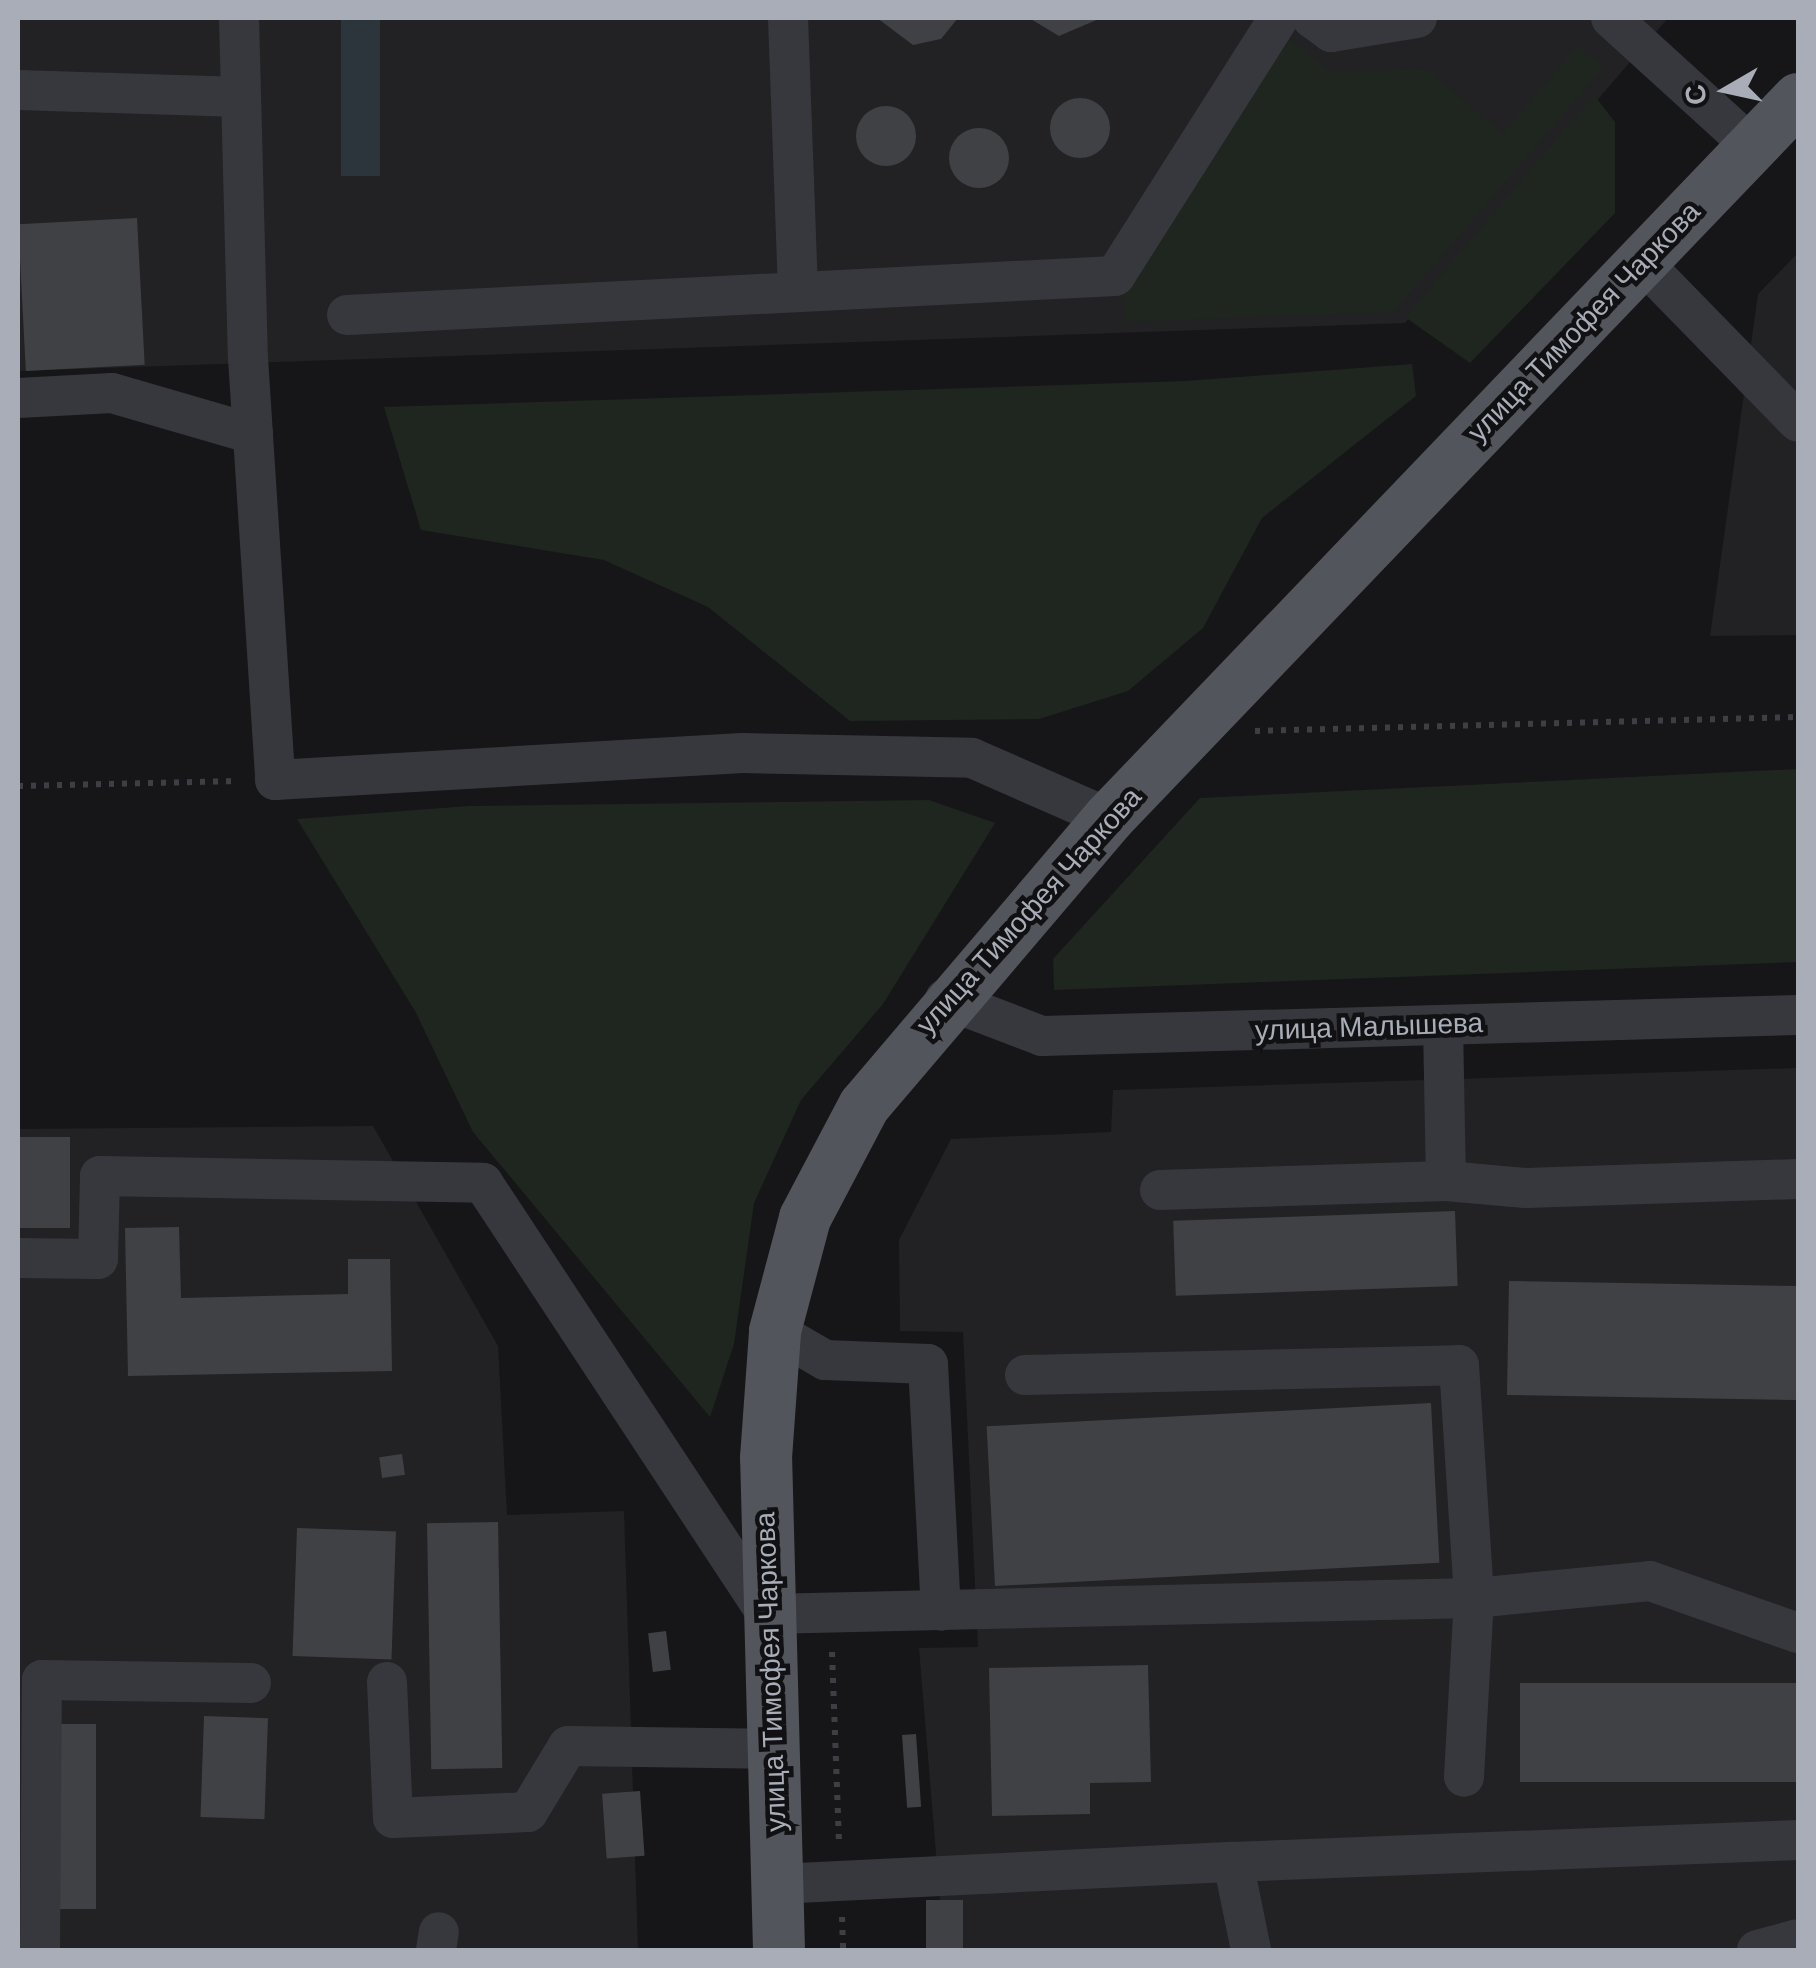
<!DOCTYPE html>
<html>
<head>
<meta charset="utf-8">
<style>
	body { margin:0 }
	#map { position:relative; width:1816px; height:1968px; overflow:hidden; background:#161618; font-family:"DM Sans",sans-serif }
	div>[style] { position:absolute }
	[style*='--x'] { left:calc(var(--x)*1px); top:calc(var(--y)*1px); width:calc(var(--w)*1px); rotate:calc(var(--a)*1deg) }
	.built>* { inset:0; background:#222225 }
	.green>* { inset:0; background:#1e261f }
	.water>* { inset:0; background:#2c353c; transform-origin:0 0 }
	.building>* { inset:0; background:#404145; transform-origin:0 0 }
	.round { border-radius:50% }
	.path>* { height:6px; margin-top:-3px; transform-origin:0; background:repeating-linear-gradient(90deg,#3d3f44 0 5px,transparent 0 13px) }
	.minor>* { height:40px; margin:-20px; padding:0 20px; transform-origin:20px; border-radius:20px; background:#37383d }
	.major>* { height:52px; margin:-26px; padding:0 26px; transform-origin:26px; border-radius:26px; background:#53555c }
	span { translate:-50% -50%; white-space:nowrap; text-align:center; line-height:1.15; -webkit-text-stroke:9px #111113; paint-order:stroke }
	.street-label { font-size:28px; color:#a8adb8 }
	.frame { position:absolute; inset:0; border:20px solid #a8adb8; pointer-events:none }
	.north { position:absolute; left:1676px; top:40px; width:100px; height:100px; -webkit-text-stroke:8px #111113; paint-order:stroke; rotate:261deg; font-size:28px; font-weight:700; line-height:40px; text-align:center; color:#a8adb8 }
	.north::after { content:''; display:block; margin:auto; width:35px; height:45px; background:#a8adb8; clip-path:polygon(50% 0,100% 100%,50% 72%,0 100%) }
</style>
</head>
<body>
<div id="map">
	<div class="built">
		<div style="clip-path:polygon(18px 18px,1668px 18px,1405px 323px,18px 371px)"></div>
		<div style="clip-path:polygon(1798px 253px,1798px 635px,1710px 636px,1758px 294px)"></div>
		<div style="clip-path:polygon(1798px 1068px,1798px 1950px,944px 1950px,919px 1648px,978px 1647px,963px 1332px,900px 1331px,899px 1240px,951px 1139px,1111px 1132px,1113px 1090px)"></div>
		<div style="clip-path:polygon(373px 1126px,498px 1346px,507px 1515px,624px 1511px,638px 1950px,18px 1950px,18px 1129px)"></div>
	</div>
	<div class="green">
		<div style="clip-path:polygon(1289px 39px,1331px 72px,1426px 69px,1503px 134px,1577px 46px,1604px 67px,1394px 312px,1125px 322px,1124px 284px)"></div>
		<div style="clip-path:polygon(1594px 95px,1615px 122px,1615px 213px,1470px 363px,1405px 317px)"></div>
		<div style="clip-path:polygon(1412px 364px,1416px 396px,1262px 518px,1203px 628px,1128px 691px,1039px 719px,850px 721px,708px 607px,604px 560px,421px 530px,384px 407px,1185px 381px)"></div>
		<div style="clip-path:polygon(1798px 769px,1798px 962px,1054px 990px,1053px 959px,1200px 798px)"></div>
		<div style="clip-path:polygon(929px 800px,995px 823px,883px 1004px,801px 1100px,754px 1203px,734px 1344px,710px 1417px,473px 1132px,415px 1011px,297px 819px,469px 806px)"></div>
	</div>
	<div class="water">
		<div style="left:341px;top:18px;width:39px;height:158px"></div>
	</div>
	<div class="building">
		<div style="clip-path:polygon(877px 18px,958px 18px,941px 39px,913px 45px)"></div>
		<div style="clip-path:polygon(1029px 18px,1101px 18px,1059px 36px)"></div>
		<div class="round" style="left:1050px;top:98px;width:60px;height:60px"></div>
		<div class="round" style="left:856px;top:106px;width:60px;height:60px"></div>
		<div class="round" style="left:949px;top:128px;width:60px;height:60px"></div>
		<div style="left:137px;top:218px;width:147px;height:119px;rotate:87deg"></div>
		<div style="left:18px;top:1137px;width:52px;height:91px"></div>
		<div style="left:1455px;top:1211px;width:75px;height:282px;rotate:88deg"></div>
		<div style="clip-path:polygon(179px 1227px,181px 1298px,348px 1294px,348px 1259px,390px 1259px,392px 1371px,128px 1376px,125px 1228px)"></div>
		<div style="left:1509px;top:1281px;width:289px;height:114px;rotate:1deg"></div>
		<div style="left:1431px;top:1403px;width:160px;height:445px;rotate:87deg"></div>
		<div style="left:402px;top:1454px;width:21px;height:23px;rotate:82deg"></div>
		<div style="left:498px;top:1522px;width:246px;height:71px;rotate:89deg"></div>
		<div style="left:297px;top:1528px;width:99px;height:128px;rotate:2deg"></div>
		<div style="left:666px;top:1631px;width:39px;height:18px;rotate:83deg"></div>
		<div style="clip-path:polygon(1148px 1665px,1151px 1782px,1090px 1783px,1090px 1814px,992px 1816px,989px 1668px)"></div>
		<div style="left:1798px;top:1683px;width:99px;height:278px;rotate:90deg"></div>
		<div style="left:204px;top:1716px;width:64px;height:101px;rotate:2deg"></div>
		<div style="left:57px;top:1724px;width:39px;height:185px"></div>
		<div style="left:916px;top:1734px;width:73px;height:14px;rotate:86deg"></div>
		<div style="left:640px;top:1791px;width:65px;height:38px;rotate:86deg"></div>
		<div style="left:926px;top:1900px;width:37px;height:50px"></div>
	</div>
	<div class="path">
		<div style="--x:1255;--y:731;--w:543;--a:-1.48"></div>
		<div style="--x:18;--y:786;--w:221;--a:-1.3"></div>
		<div style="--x:832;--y:1652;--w:192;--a:87.9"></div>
		<div style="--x:842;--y:1917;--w:33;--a:88"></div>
	</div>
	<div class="minor">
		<div style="--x:239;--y:18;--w:340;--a:88.5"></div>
		<div style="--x:248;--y:358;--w:423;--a:86.3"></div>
		<div style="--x:275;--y:780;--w:468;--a:-3.3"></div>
		<div style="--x:742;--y:753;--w:230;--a:1.2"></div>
		<div style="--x:972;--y:758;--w:150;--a:23.7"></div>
		<div style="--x:788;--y:18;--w:274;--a:87.9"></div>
		<div style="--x:1312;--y:18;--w:24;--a:36"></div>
		<div style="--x:1331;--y:32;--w:87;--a:-9.2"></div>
		<div style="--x:1611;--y:18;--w:192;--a:42.3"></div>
		<div style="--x:18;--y:90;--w:223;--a:1.8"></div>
		<div style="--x:1642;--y:262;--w:223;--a:45.7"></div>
		<div style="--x:347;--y:315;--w:769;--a:-2.91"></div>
		<div style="--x:1115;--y:276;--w:306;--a:-57.6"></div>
		<div style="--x:18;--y:398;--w:94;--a:-3"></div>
		<div style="--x:112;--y:393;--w:147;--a:16.2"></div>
		<div style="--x:945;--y:999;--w:104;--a:20.9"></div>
		<div style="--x:1042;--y:1036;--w:756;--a:-1.59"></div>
		<div style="--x:1443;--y:1025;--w:156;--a:88.9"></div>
		<div style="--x:1446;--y:1181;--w:80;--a:5"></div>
		<div style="--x:1526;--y:1188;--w:272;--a:-1.9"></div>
		<div style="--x:1160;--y:1190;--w:286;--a:-1.8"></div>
		<div style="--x:18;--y:1258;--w:80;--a:0.7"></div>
		<div style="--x:98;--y:1259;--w:83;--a:-88.6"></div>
		<div style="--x:100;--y:1176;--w:383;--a:1"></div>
		<div style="--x:483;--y:1183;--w:516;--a:56.62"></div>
		<div style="--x:767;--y:1614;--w:707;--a:-1.3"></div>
		<div style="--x:1474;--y:1598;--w:177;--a:-5.5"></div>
		<div style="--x:1650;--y:1581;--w:157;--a:19.4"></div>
		<div style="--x:775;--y:1331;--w:58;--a:30.1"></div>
		<div style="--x:825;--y:1360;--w:103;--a:2.2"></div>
		<div style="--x:928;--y:1364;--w:247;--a:87"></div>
		<div style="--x:1025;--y:1375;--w:434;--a:-1.3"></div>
		<div style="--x:1459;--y:1365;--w:233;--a:86.3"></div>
		<div style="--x:1474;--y:1598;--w:179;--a:93.2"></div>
		<div style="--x:387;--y:1682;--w:136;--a:87.5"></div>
		<div style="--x:393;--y:1818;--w:135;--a:-2.5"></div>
		<div style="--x:528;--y:1812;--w:77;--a:-58.8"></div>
		<div style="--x:568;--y:1746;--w:204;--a:0.8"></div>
		<div style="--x:1233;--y:1862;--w:565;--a:-2.23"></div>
		<div style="--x:777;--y:1884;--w:457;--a:-2.8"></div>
		<div style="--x:1233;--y:1862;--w:90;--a:78.4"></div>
		<div style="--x:40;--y:1950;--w:270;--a:-89.6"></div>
		<div style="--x:42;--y:1680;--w:209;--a:0.8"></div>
		<div style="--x:436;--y:1950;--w:18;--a:-81"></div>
		<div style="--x:1757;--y:1950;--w:42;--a:-15"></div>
	</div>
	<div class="major">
		<div style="--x:779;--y:1950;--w:492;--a:-91.5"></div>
		<div style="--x:766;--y:1458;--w:127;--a:-85.9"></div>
		<div style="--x:775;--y:1331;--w:117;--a:-75.1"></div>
		<div style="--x:805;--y:1218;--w:127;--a:-62.2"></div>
		<div style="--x:864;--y:1106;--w:378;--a:-49.6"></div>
		<div style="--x:1109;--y:818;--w:996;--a:-46.22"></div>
	</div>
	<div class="street-label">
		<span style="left:1584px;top:322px;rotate:-46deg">улица Тимофея Чаркова</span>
		<span style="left:1029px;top:911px;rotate:-48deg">улица Тимофея Чаркова</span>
		<span style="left:1369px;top:1027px;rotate:-2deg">улица Малышева</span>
		<span style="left:771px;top:1672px;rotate:-92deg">улица Тимофея Чаркова</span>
	</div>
	<div class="frame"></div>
	<div class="north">С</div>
</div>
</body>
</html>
